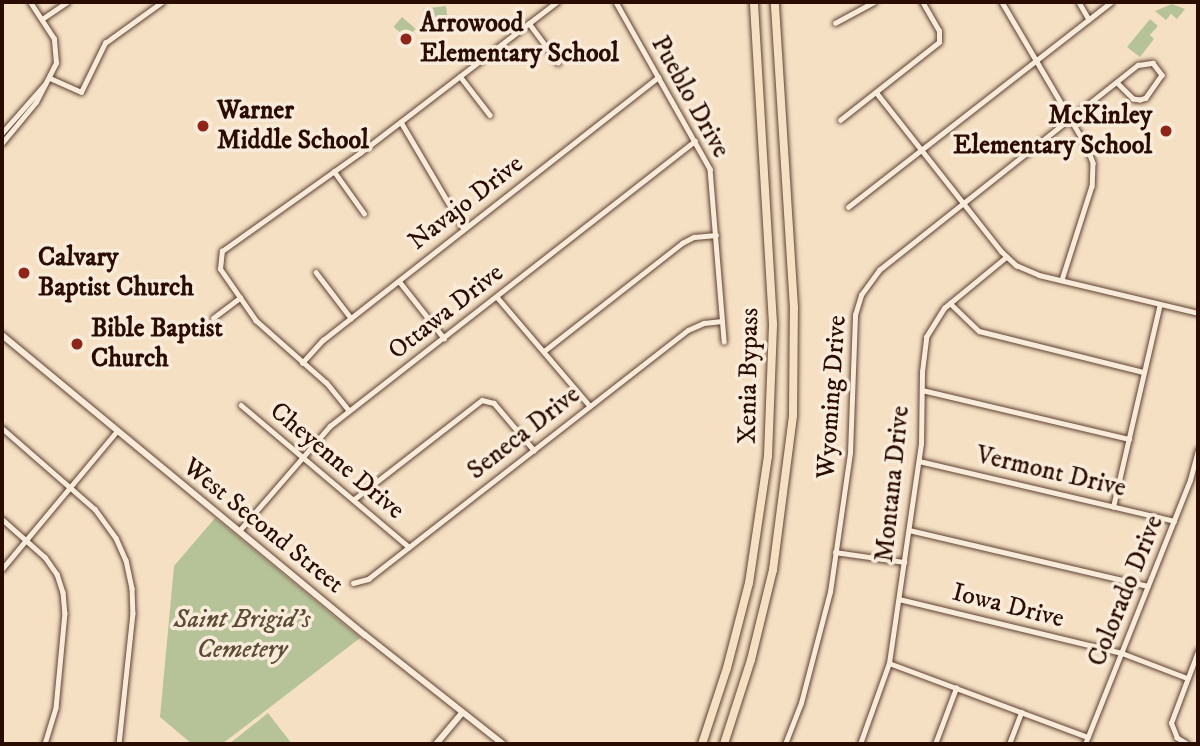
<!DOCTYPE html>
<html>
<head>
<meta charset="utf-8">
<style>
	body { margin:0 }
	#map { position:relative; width:1200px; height:746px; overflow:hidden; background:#f5e0c4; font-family:"IM FELL DW Pica",serif }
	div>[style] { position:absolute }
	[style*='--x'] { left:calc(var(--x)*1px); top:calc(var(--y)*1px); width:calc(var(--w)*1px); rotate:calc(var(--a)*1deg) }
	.green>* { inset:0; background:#b6c399; transform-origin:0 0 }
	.roads { filter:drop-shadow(0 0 2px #5e4132) drop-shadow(0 0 2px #5e4132) }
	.street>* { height:4.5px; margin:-2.25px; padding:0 2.25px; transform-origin:2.25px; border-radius:2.25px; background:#f8ebd9 }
	.secondary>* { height:6px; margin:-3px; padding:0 3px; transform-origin:3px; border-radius:3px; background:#f8ebd9 }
	.highway>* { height:8px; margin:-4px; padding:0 4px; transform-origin:4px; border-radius:4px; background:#f5e0c4 }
	.dots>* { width:19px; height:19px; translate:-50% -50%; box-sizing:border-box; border:4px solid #f8ebd9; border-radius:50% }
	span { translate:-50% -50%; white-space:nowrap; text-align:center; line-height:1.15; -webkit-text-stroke:7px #f8ebd9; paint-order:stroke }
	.poi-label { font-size:26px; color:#2b0c01; font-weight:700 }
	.left { translate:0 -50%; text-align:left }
	.right { translate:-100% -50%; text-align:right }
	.street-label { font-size:26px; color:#2b0c01 }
	.park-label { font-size:26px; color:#5c4c36; font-style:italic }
	.frame { position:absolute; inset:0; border:4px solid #2b0c01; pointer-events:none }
</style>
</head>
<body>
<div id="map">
	<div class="green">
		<div style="clip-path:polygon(1172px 4px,1185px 9px,1177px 19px,1171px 14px,1166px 20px,1155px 11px)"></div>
		<div style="left:446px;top:6px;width:16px;height:23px;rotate:83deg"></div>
		<div style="left:402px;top:17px;width:18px;height:13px;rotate:41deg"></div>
		<div style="clip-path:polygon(1150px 19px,1158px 26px,1150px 35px,1154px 39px,1140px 57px,1127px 47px)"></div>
		<div style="clip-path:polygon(215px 518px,360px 638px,222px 744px,192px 744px,160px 717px,174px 566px)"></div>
		<div style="clip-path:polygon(268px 713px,292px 744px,229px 744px)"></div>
	</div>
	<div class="roads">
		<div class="street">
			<div style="--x:616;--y:2;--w:192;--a:60.6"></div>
			<div style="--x:710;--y:169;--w:173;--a:85.3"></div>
			<div style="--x:1002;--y:2;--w:168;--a:59.6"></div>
			<div style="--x:1087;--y:147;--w:17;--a:69"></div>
			<div style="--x:1093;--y:163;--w:23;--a:92"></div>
			<div style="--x:1092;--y:186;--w:99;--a:107.7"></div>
			<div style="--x:1079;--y:2;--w:20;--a:60"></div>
			<div style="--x:42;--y:19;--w:30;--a:-34"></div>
			<div style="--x:529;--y:23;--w:49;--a:53.4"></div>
			<div style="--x:835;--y:23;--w:44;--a:-28.3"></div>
			<div style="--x:460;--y:76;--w:49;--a:52.4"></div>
			<div style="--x:50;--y:78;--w:34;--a:24"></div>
			<div style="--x:81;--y:92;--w:55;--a:-63.9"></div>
			<div style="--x:105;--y:43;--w:70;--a:-35.7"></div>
			<div style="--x:876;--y:92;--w:202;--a:51.8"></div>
			<div style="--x:1001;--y:251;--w:21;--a:43"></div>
			<div style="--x:1016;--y:265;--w:25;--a:23"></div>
			<div style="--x:1039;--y:275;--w:163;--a:13.4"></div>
			<div style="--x:840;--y:120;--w:126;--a:-38.2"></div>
			<div style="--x:939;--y:42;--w:11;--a:-90"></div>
			<div style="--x:939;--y:31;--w:34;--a:-120"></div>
			<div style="--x:401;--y:122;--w:124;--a:59.5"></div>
			<div style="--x:2;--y:133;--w:65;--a:-48.7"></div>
			<div style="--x:2;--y:143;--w:53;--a:-50.3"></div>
			<div style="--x:36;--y:102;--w:44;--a:-62.9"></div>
			<div style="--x:56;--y:63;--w:24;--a:-95"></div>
			<div style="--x:54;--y:39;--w:44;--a:-123"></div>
			<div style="--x:334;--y:171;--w:52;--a:54.5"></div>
			<div style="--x:848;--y:207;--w:333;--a:-37.9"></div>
			<div style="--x:316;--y:272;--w:58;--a:52.7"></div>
			<div style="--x:399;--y:281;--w:73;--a:51.7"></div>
			<div style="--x:497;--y:297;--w:143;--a:49.5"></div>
			<div style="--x:950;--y:303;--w:40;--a:44"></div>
			<div style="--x:979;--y:331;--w:170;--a:14"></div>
			<div style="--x:213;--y:318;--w:34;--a:-37"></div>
			<div style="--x:544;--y:351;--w:175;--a:-38"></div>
			<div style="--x:682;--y:243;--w:13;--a:-27"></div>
			<div style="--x:694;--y:237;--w:22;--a:-5"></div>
			<div style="--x:302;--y:363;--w:31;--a:-48"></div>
			<div style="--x:323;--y:340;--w:426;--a:-38.1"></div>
			<div style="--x:922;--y:390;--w:213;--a:13.3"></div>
			<div style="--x:241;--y:405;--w:220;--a:40.2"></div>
			<div style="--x:349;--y:411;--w:36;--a:-129"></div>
			<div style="--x:326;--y:383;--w:94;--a:-138.5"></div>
			<div style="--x:256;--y:321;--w:63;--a:-124.7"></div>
			<div style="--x:220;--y:269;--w:18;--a:-84"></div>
			<div style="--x:222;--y:251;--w:169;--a:-35.4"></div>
			<div style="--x:360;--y:153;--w:248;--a:-37.5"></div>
			<div style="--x:2;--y:428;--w:123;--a:41.1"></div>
			<div style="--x:95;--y:509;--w:36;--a:54"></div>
			<div style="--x:116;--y:538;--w:24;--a:66"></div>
			<div style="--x:126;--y:560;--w:29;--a:78"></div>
			<div style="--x:132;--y:588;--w:25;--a:88"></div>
			<div style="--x:133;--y:613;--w:132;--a:96.1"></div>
			<div style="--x:919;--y:461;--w:262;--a:13.2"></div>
			<div style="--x:353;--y:500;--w:163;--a:-37.8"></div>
			<div style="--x:482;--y:400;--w:12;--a:14"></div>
			<div style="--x:494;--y:403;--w:62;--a:49.6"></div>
			<div style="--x:1113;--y:507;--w:208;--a:-77"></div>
			<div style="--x:2;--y:519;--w:57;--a:41.5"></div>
			<div style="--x:45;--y:557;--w:21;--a:55"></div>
			<div style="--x:57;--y:574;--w:19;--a:72"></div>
			<div style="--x:63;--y:592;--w:21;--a:85"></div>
			<div style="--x:65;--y:613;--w:95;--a:95.4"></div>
			<div style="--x:56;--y:708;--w:38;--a:107"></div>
			<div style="--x:909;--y:530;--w:245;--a:13.2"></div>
			<div style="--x:239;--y:531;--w:139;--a:-49.1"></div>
			<div style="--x:330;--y:426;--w:463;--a:-38"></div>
			<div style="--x:835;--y:552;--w:70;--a:8.2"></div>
			<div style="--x:2;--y:569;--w:178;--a:-50.2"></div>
			<div style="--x:353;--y:583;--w:16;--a:-15"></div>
			<div style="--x:368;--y:579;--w:405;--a:-37.9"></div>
			<div style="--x:688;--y:330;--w:17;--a:-24"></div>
			<div style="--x:704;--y:323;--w:18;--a:-6"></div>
			<div style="--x:899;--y:599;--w:229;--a:13.6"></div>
			<div style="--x:1122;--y:653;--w:70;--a:21"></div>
			<div style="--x:889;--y:663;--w:212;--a:20.4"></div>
			<div style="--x:785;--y:744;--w:44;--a:-68.7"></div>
			<div style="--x:801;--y:703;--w:115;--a:-75.4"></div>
			<div style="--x:830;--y:592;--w:140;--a:-81.8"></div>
			<div style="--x:850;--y:453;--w:138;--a:-87.9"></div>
			<div style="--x:855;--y:315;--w:21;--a:-73"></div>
			<div style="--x:861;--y:295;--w:31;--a:-54"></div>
			<div style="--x:879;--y:270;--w:330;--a:-38.4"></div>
			<div style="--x:1138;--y:65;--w:15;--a:-8"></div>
			<div style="--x:1153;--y:63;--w:15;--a:53"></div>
			<div style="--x:1162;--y:75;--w:28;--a:125"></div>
			<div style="--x:1146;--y:98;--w:6;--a:162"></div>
			<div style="--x:1140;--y:100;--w:7;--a:-172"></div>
			<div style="--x:1133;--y:99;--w:23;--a:-135"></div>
			<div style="--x:860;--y:744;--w:86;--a:-70.3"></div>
			<div style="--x:889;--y:663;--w:221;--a:-81.7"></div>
			<div style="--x:921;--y:444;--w:72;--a:-89.2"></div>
			<div style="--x:922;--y:372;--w:35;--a:-83"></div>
			<div style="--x:926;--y:337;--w:34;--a:-58"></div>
			<div style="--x:944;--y:308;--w:80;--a:-39.4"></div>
			<div style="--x:935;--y:744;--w:60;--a:-69.4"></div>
			<div style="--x:1009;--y:744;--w:34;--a:-69"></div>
			<div style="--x:1085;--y:744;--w:284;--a:-68.3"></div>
			<div style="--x:1190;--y:480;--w:31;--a:-75"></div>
			<div style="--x:1187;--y:744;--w:12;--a:-149"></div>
			<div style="--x:1177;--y:738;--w:16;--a:-112"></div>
			<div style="--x:1171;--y:723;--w:77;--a:-69.4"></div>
		</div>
		<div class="secondary">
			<div style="--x:2;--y:335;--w:471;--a:39.6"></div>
			<div style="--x:365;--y:635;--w:176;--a:38.3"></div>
			<div style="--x:436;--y:744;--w:40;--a:-50"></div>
		</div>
		<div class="highway">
			<div style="--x:702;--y:744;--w:80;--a:-71.8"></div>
			<div style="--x:727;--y:668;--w:88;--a:-75.5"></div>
			<div style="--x:749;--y:583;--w:128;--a:-81.5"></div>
			<div style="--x:768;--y:456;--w:132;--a:-87.8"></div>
			<div style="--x:773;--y:324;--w:323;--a:-93.4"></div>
			<div style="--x:724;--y:744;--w:88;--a:-72.2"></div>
			<div style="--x:751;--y:660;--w:93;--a:-76.3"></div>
			<div style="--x:773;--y:570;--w:156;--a:-82.6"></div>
			<div style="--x:793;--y:415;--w:107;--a:-89.5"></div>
			<div style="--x:794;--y:308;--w:307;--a:-93.6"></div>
		</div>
	</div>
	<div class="dots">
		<div style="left:406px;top:39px;background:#8f2418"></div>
		<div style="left:203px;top:126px;background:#8f2418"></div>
		<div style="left:1166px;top:131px;background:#8f2418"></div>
		<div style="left:24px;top:273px;background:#8f2418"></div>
		<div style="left:77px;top:344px;background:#8f2418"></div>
	</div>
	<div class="poi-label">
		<span class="left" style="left:420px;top:39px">Arrowood<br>Elementary School</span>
		<span class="left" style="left:217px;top:126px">Warner<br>Middle School</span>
		<span class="right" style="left:1152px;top:131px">McKinley<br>Elementary School</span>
		<span class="left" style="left:38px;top:273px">Calvary<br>Baptist Church</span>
		<span class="left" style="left:91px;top:344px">Bible Baptist<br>Church</span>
	</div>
	<div class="street-label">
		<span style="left:690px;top:97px;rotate:61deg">Pueblo Drive</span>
		<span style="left:466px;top:203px;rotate:-38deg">Navajo Drive</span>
		<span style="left:446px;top:312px;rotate:-38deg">Ottawa Drive</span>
		<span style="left:749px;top:376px;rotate:-89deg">Xenia Bypass</span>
		<span style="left:832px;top:397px;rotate:-86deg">Wyoming Drive</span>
		<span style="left:524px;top:433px;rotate:-38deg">Seneca Drive</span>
		<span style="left:337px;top:461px;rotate:40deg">Cheyenne Drive</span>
		<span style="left:1051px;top:472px;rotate:13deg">Vermont Drive</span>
		<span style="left:893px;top:484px;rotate:-84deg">Montana Drive</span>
		<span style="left:263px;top:526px;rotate:39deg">West Second Street</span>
		<span style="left:1126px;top:591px;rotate:-68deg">Colorado Drive</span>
		<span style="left:1008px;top:606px;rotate:14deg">Iowa Drive</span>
	</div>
	<div class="park-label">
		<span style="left:242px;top:635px">Saint Brigid’s<br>Cemetery</span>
	</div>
	<div class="frame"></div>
</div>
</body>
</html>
